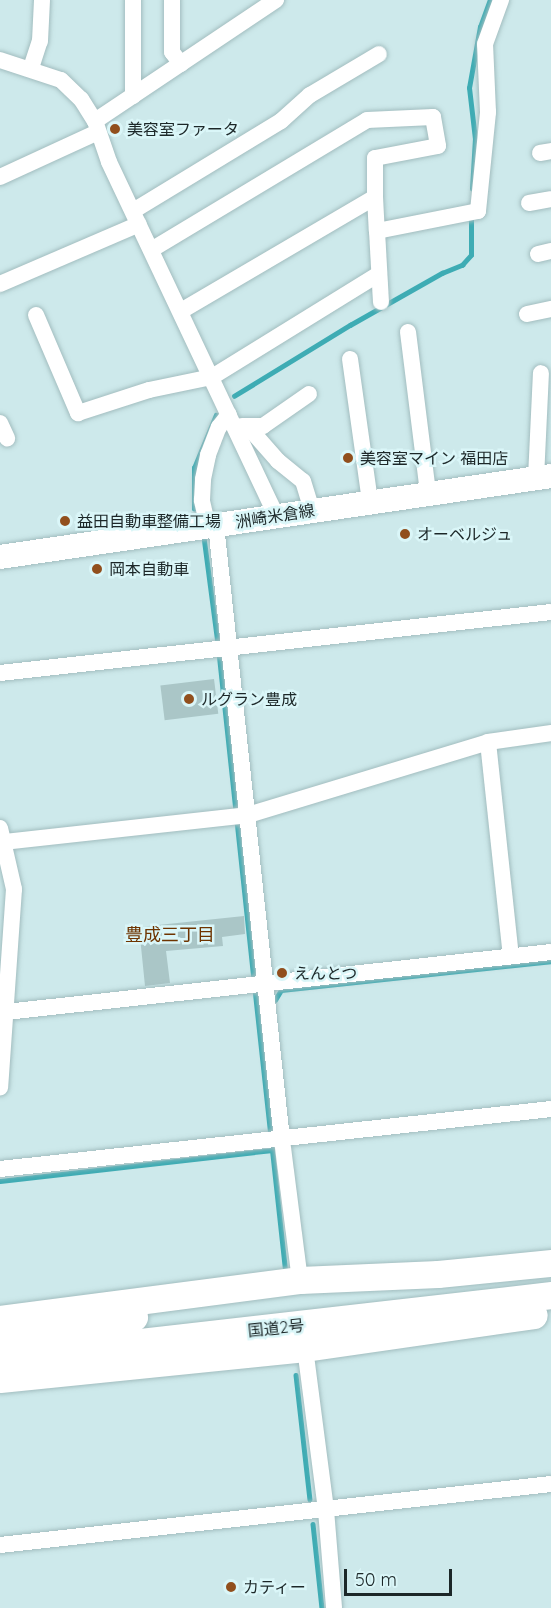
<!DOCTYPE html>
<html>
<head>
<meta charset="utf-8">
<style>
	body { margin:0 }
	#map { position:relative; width:551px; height:1608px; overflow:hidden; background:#cde9eb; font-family:Quicksand,"Noto Sans JP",sans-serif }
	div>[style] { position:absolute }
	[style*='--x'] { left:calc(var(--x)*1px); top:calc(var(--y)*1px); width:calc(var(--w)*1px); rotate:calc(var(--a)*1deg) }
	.stream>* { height:4.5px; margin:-2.25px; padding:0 2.25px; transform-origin:2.25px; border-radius:2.25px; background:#3eacb4 }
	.building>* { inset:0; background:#aac6c7; transform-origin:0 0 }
	.roads { filter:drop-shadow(0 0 2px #a2bdbf) drop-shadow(0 0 2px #a2bdbf) }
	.minor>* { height:16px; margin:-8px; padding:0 8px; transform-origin:8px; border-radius:8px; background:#fff }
	.secondary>* { height:24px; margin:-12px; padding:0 12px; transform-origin:12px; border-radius:12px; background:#fff }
	.trunk>* { height:27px; margin:-13.5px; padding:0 13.5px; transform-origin:13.5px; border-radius:13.5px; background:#fff }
	.dots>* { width:16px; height:16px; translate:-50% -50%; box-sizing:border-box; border:3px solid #daf6f8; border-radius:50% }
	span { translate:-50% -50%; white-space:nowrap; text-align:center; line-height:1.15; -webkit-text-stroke:5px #daf6f8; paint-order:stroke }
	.poi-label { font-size:16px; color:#1c2728 }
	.left { translate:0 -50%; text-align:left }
	.street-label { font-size:16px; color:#1c2728 }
	.neighbourhood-label { font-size:18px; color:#6e3400 }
	.scale { position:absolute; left:344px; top:1569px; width:108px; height:27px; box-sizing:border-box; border:3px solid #1c2728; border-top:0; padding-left:8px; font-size:18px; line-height:21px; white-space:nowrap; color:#1c2728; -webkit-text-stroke:4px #daf6f8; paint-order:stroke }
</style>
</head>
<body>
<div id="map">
	<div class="stream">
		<div style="--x:472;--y:189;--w:50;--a:-86.6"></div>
		<div style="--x:475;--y:139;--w:51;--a:-96.7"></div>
		<div style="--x:469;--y:88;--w:62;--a:-79.8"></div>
		<div style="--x:480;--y:27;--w:29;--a:-70"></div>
		<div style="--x:234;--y:396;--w:136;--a:-31.5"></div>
		<div style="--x:350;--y:325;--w:106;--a:-29.5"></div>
		<div style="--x:442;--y:273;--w:22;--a:-22"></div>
		<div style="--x:462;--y:265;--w:13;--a:-48"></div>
		<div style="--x:471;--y:255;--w:39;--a:-90"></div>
		<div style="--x:194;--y:509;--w:41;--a:-90"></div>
		<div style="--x:194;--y:468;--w:57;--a:-67.5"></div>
		<div style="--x:204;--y:537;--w:108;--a:82.5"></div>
		<div style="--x:219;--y:652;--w:331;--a:83.9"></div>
		<div style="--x:255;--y:989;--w:286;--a:83.8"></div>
		<div style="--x:271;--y:1000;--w:4;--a:0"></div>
		<div style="--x:275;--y:1000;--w:12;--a:-59"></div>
		<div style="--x:281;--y:990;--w:272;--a:-6.1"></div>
		<div style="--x:0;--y:1181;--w:274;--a:-6.5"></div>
		<div style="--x:296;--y:1375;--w:125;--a:83.6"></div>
		<div style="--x:313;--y:1524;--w:84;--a:83.9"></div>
	</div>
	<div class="building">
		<div style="left:214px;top:679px;width:35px;height:54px;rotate:83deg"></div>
		<div style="clip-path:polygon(244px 916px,245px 934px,222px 937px,223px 946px,166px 951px,170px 983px,145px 986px,139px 927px)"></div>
	</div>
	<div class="roads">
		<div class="minor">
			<div style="--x:172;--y:0;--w:52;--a:90"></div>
			<div style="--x:172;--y:52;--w:15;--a:53"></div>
			<div style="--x:0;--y:60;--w:64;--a:18.2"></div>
			<div style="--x:61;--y:80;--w:28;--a:44"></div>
			<div style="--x:81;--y:99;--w:26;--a:58"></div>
			<div style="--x:95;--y:121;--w:43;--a:71.1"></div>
			<div style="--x:109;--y:162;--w:391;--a:64.7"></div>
			<div style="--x:31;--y:68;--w:28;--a:-72"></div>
			<div style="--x:40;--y:41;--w:41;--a:-87.2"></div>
			<div style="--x:133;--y:96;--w:96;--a:-90"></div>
			<div style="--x:95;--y:121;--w:218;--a:-33.8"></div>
			<div style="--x:540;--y:153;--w:11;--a:-10"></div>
			<div style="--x:0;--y:177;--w:108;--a:-24.7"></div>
			<div style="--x:529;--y:203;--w:22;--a:-10"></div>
			<div style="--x:133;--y:211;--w:173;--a:-31.3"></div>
			<div style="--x:281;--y:121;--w:39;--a:-42"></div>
			<div style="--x:310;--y:95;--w:80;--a:-30.7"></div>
			<div style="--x:377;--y:231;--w:71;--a:86.8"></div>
			<div style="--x:151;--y:250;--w:252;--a:-31"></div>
			<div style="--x:367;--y:120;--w:66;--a:-2.6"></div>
			<div style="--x:433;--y:117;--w:29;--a:80"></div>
			<div style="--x:438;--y:146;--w:64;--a:169.2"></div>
			<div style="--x:375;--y:158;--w:39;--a:90"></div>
			<div style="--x:538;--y:254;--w:13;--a:-13"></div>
			<div style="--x:0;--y:284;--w:151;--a:-23.3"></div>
			<div style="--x:181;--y:311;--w:225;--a:-30.4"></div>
			<div style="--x:375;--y:197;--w:34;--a:87"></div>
			<div style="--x:377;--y:231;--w:103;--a:-11.2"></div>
			<div style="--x:478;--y:211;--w:100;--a:-84.2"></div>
			<div style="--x:488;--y:112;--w:68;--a:-92.5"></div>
			<div style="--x:485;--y:44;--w:47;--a:-70"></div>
			<div style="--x:527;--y:314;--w:25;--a:-12"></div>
			<div style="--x:36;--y:315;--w:107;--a:66.8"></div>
			<div style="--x:78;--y:413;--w:75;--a:-17.9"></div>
			<div style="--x:149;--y:390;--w:64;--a:-11.7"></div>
			<div style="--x:212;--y:377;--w:196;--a:-31.7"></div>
			<div style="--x:408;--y:332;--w:161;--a:82.9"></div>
			<div style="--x:350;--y:359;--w:143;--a:82"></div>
			<div style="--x:0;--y:423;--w:17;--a:65"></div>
			<div style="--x:242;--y:426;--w:21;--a:0"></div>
			<div style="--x:263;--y:426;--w:56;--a:-34.8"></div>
			<div style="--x:249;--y:428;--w:44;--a:48.7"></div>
			<div style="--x:278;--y:461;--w:32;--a:39"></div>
			<div style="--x:303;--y:481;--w:30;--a:73"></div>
			<div style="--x:536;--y:478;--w:105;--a:-87.3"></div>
			<div style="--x:216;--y:525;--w:619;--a:83.87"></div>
			<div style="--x:282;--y:1140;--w:141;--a:82.7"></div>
			<div style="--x:208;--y:527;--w:28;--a:-103"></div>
			<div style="--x:202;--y:500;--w:21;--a:-87"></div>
			<div style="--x:203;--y:479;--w:25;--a:-78"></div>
			<div style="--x:208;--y:455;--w:30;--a:-69"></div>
			<div style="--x:219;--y:427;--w:16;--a:-52"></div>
			<div style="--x:0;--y:673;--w:554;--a:-6.32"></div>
			<div style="--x:488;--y:742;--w:215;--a:83.9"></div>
			<div style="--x:0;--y:828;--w:63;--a:77.1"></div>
			<div style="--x:14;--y:889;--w:199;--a:94"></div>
			<div style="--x:4;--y:842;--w:245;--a:-6.3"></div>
			<div style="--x:248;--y:815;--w:251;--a:-16.9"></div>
			<div style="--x:488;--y:742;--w:64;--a:-8.1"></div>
			<div style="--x:6;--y:1012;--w:548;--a:-6.28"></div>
			<div style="--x:0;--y:1169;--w:554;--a:-6.21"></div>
			<div style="--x:305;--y:1348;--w:163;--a:82.6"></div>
			<div style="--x:326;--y:1510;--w:98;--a:85.3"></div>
			<div style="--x:0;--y:1545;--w:554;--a:-6.32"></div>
		</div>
		<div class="secondary">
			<div style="--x:0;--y:557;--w:557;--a:-8.36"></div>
		</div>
		<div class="trunk">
			<div style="--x:0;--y:1319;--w:303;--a:-7.4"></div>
			<div style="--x:300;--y:1280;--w:138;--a:-2.5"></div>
			<div style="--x:438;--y:1274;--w:114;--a:-5.6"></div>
			<div style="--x:69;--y:1333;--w:67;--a:-13.8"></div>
			<div style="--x:0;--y:1339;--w:59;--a:-4.8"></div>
			<div style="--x:0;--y:1358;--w:555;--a:-6.52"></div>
			<div style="--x:0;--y:1379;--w:307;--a:-5.8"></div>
			<div style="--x:305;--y:1348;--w:231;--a:-8.2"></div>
		</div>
	</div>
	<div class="dots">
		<div style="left:115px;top:129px;background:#914f1d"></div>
		<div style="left:348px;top:458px;background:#914f1d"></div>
		<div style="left:65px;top:521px;background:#914f1d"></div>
		<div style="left:405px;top:534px;background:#914f1d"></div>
		<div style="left:97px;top:569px;background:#914f1d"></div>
		<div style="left:189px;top:699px;background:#914f1d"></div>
		<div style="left:282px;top:973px;background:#914f1d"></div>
		<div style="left:231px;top:1587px;background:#914f1d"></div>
	</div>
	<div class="poi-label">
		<span class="left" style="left:127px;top:129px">美容室ファータ</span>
		<span class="left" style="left:360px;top:458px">美容室マイン 福田店</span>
		<span class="left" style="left:77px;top:521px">益田自動車整備工場</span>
		<span class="left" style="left:417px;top:534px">オーベルジュ</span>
		<span class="left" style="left:109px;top:569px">岡本自動車</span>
		<span class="left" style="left:201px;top:699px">ルグラン豊成</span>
		<span class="left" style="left:294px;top:973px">えんとつ</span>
		<span class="left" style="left:243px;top:1587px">カティー</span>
	</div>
	<div class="street-label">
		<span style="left:275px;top:516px;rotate:-9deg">洲崎米倉線</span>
		<span style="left:276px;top:1328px;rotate:-6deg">国道2号</span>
	</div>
	<div class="neighbourhood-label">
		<span style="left:170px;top:935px">豊成三丁目</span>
	</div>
	<div class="scale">50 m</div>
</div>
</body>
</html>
